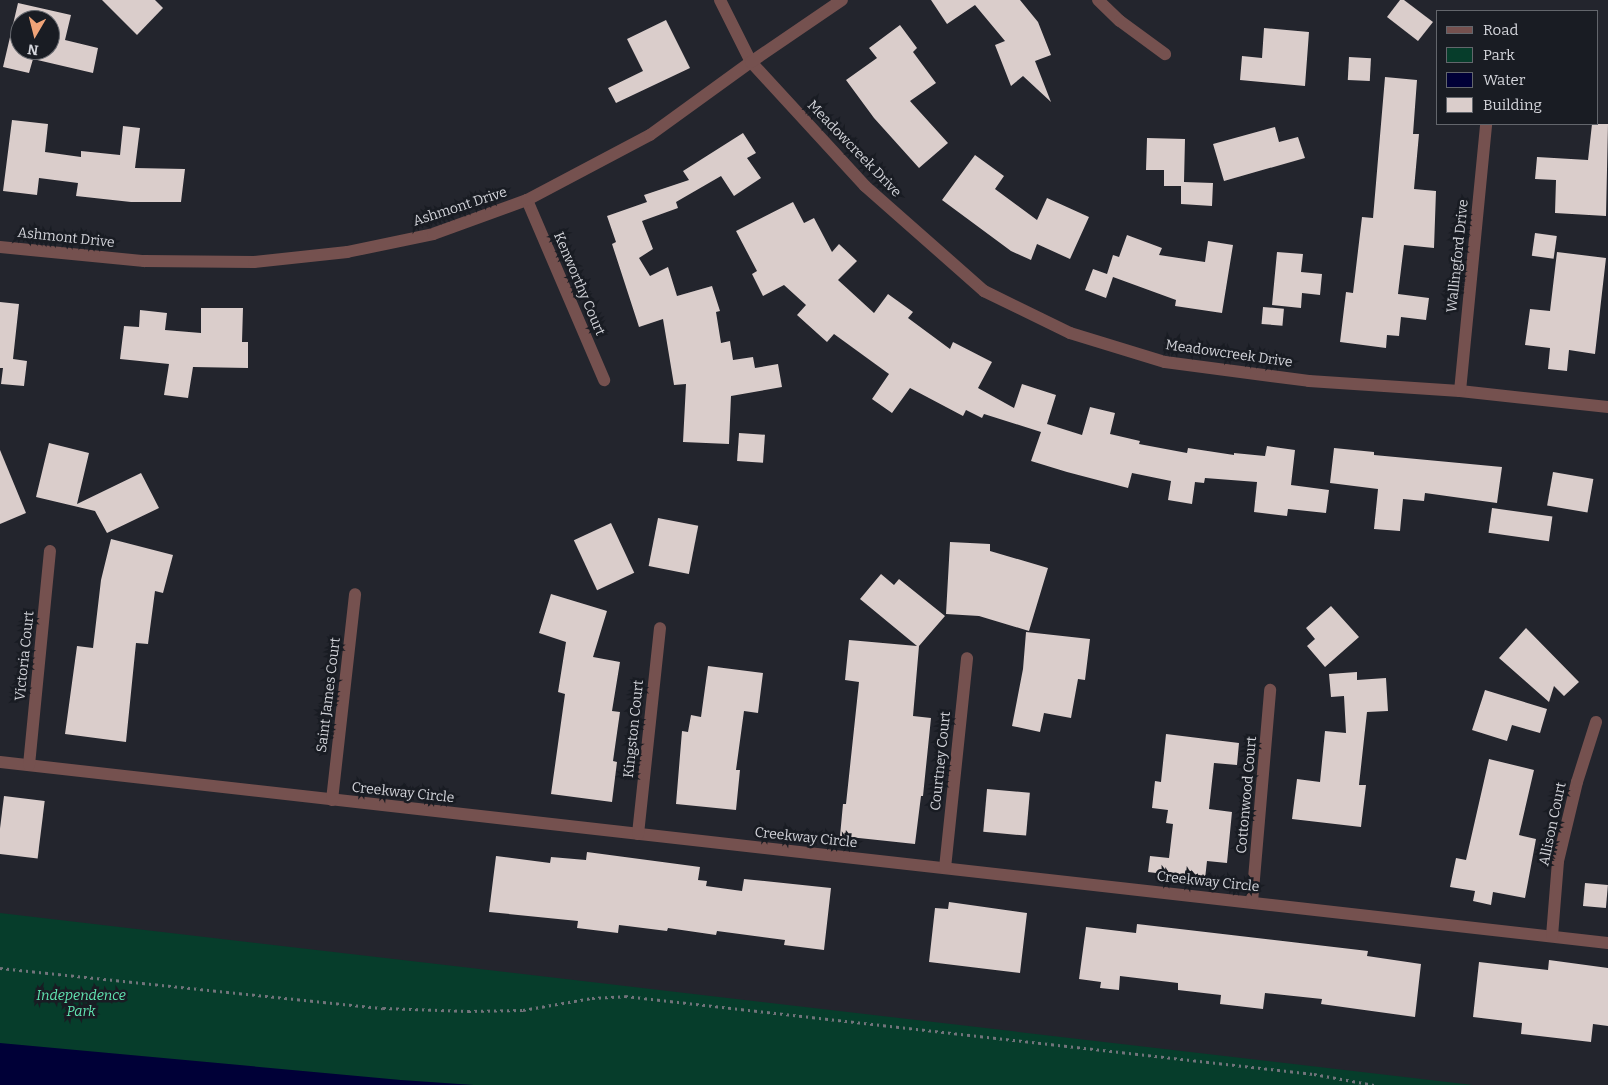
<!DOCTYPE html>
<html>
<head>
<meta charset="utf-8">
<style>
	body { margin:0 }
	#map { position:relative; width:1608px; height:1085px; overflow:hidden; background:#23252d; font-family:Bitter,serif }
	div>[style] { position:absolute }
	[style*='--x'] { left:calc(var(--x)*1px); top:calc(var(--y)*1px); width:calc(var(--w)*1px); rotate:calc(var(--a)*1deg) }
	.green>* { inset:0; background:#063d2b }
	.water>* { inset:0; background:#000037 }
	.building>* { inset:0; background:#dacdcb; transform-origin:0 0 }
	.path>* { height:3px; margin-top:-1.5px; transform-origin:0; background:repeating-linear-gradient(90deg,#71737a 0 2.5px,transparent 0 6.5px) }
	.minor>* { height:12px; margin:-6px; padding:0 6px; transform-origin:6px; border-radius:6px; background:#75514f }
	span { translate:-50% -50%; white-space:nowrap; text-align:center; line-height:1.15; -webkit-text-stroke:5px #191c23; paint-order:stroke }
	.street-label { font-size:14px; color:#d3d4da }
	.park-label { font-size:14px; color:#61e5b2; font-style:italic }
	.legend { position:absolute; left:1436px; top:10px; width:162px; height:115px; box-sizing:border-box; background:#191c23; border:1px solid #63666c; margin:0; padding:6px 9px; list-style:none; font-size:15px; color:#d3d4da }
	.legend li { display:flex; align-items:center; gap:10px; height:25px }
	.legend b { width:25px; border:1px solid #63666c }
	.north { position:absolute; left:10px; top:10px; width:50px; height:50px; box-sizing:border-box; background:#191c23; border:1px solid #63666c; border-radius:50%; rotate:188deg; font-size:14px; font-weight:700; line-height:20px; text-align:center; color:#d3d4da }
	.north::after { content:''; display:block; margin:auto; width:18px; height:22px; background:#efa378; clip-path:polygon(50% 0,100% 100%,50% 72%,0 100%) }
</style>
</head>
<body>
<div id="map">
	<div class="green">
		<div style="clip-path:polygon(0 913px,1473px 1085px,0 1085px)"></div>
	</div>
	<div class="water">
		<div style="clip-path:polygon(0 1043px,401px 1080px,474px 1085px,0 1085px)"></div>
	</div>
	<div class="building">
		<div style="clip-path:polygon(102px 0,155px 0,163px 8px,137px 35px)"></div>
		<div style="clip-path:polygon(931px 0,1020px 0,1038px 22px,1051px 55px,1035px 61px,1051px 102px,1023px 76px,1011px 86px,995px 45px,1005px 41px,975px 5px,947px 24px)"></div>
		<div style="clip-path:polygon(1400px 0,1404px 0,1433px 22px,1418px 41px,1387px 17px)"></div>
		<div style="clip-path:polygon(evenodd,18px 3px,71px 15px,65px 40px,98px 48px,93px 73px,33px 59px,29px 73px,3px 67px,18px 3px,20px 20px,50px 20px,50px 50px,20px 50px,20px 20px)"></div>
		<div style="clip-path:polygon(666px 20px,690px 68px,616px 103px,608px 88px,643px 71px,627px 39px)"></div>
		<div style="clip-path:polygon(900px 25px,917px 48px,913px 52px,936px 83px,910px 101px,948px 143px,919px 168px,874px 118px,846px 80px,877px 58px,869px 48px)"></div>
		<div style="clip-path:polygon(1264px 28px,1309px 32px,1305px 86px,1240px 80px,1242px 56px,1262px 58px)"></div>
		<div style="left:1349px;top:57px;width:22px;height:23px;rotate:3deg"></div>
		<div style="clip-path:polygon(1385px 77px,1417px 80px,1413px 134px,1419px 134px,1414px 189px,1436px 191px,1434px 248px,1404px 245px,1398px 294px,1429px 298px,1426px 320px,1401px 317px,1399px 336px,1387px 335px,1386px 348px,1340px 342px,1346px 292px,1353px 293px,1362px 217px,1373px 218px)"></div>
		<div style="clip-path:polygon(12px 120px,48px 124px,45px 152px,81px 157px,81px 151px,120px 155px,123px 126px,140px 128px,135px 168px,185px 169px,181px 202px,131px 202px,76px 196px,78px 183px,39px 178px,37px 195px,3px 191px)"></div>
		<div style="clip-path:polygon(1592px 124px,1608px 124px,1606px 216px,1555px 213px,1556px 180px,1535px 179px,1537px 157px,1588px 160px)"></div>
		<div style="clip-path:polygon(1275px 127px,1279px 142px,1298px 137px,1305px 158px,1224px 181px,1213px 144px)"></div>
		<div style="clip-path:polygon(743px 133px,756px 153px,747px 158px,761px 178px,734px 196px,721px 176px,676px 202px,678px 208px,642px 221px,653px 249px,639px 258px,650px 276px,668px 267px,677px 296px,712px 286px,720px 311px,716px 312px,721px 343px,730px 341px,733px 360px,753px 357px,755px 368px,778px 364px,782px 387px,731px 396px,729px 444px,683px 442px,686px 384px,674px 385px,663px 319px,639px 327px,612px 244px,616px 242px,607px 216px,647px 202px,644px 195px,689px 180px,683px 171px)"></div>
		<div style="clip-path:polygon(1147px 138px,1185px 139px,1184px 182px,1213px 183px,1212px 206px,1181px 204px,1181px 186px,1164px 186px,1164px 170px,1146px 170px)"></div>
		<div style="clip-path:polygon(975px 155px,1004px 176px,995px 189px,1037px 220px,1047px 198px,1089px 217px,1070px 259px,1037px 244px,1031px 260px,1011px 251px,942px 200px)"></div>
		<div style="clip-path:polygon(793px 202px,804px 223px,814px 218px,832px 252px,839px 244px,857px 261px,838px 280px,874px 313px,888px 294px,913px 312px,908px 318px,950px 349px,953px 342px,992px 362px,978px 388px,1014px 408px,1022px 384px,1056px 395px,1047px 424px,1082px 435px,1090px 407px,1115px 413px,1110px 434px,1140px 441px,1139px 444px,1187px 453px,1188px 448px,1234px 455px,1234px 453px,1265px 456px,1267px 446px,1295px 450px,1291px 485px,1329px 490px,1326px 513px,1288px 509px,1287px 516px,1254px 512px,1257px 482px,1205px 478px,1204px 483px,1195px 482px,1192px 504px,1168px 500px,1171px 481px,1132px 473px,1128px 488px,1067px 472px,1031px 461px,1041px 432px,984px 414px,982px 418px,966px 410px,963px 416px,910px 388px,892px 413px,872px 399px,889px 374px,834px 334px,827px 342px,797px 315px,806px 305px,784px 285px,763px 296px,752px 274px,757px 271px,736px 231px)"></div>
		<div style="left:1535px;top:233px;width:22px;height:23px;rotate:8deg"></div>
		<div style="clip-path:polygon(1127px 235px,1162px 248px,1159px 255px,1205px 262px,1208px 241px,1233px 245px,1222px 313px,1175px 306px,1176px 300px,1113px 277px,1106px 298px,1085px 290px,1093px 269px,1107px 274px,1113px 255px,1119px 257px)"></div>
		<div style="clip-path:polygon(1277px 252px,1303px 254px,1301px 272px,1322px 274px,1320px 295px,1302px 293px,1301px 308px,1272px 305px)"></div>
		<div style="clip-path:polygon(1557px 252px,1606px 258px,1595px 354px,1569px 350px,1567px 371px,1548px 369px,1550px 348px,1525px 345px,1530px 309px,1550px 311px)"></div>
		<div style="clip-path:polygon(0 302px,19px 304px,13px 359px,27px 361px,24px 386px,1px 384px,3px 368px,0 368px)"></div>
		<div style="left:1263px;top:307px;width:21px;height:17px;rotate:5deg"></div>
		<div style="clip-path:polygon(201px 308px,243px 308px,242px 342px,248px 342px,248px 368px,193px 367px,188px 398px,164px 395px,169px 364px,120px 359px,124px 326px,139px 327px,140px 310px,167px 313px,165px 330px,201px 333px)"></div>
		<div style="left:739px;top:433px;width:26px;height:28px;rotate:4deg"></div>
		<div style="clip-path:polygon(49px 443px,89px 453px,77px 504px,141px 473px,159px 508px,107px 533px,95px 511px,36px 497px)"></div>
		<div style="clip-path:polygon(1334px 448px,1374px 452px,1374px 455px,1502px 467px,1497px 503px,1425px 493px,1424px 501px,1403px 499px,1400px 531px,1374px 529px,1378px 489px,1330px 483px)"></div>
		<div style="clip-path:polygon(0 450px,26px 513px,0 524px)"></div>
		<div style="left:1553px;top:472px;width:41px;height:34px;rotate:10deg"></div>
		<div style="left:1492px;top:508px;width:61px;height:25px;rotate:8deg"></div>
		<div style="left:658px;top:518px;width:41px;height:49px;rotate:11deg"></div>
		<div style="left:611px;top:523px;width:55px;height:41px;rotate:65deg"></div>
		<div style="clip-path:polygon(111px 539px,173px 555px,163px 593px,155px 591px,148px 644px,136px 643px,126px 742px,65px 734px,77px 646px,93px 648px,101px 580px)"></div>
		<div style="clip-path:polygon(950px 542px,990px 544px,990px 551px,1048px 568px,1029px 631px,979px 616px,946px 614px)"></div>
		<div style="clip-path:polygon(881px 574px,894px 585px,899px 579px,945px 616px,919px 646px,913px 716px,931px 718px,923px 796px,921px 796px,915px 844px,840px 836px,843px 804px,846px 804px,859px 682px,845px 680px,849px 640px,917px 646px,860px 599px)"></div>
		<div style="clip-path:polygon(551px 594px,607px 611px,593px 657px,620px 662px,612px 711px,620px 712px,613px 761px,617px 762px,612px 802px,551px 794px,565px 694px,558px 692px,566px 642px,539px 633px)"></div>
		<div style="clip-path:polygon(1331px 606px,1359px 637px,1325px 667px,1307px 646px,1315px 639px,1306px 628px)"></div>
		<div style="clip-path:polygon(1526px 628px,1579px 682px,1564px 696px,1554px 686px,1549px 702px,1499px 658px)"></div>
		<div style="clip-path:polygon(1026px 632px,1090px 639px,1085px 680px,1078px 679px,1071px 718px,1044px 713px,1040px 732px,1012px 726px,1023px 669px)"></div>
		<div style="clip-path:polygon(708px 666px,763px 673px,758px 713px,744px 711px,736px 770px,740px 770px,736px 810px,676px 804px,682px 731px,688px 732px,691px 715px,701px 717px)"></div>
		<div style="clip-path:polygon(1357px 672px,1357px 680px,1386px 678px,1388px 711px,1367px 712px,1359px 785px,1366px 785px,1361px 827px,1292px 819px,1297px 779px,1320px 782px,1325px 731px,1346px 733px,1344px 696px,1331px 697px,1329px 674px)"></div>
		<div style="clip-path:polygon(1485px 690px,1547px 709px,1540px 733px,1512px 725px,1507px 741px,1472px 730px)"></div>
		<div style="clip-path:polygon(1166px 734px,1239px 743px,1237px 765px,1214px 763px,1209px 809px,1232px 812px,1227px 863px,1207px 861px,1205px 879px,1148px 872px,1150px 856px,1169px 858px,1173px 824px,1166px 823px,1168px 810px,1152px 808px,1155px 781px,1161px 782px)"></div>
		<div style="clip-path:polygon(1489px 759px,1534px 770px,1519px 835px,1536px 839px,1525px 898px,1493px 892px,1491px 905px,1473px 901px,1475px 891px,1450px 887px,1456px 858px,1466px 860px)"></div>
		<div style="left:987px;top:789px;width:43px;height:43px;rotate:5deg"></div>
		<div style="left:4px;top:796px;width:41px;height:58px;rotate:7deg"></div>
		<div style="clip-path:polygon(587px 852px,700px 867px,698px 880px,707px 881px,706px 886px,742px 891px,744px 879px,831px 888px,824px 950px,784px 945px,785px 940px,717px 931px,716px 935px,668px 928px,667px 931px,619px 925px,618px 933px,577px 928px,578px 921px,489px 912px,496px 856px,550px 863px,551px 857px,586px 860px)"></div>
		<div style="left:1585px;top:883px;width:23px;height:23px;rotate:5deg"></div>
		<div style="clip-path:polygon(949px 902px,1027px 913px,1020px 973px,929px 962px,935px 908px,948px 909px)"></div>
		<div style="clip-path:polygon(1137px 924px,1368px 951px,1367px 956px,1421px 964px,1415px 1017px,1321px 1004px,1322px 999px,1265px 993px,1263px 1009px,1220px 1004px,1221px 995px,1178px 990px,1178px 983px,1120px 976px,1119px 990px,1100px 988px,1101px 982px,1079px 979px,1086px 927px,1136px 933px)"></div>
		<div style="clip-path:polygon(1549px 960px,1608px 968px,1608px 1026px,1593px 1024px,1591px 1042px,1521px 1034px,1522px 1023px,1473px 1017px,1479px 962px,1548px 970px)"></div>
	</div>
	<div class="path">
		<div style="--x:0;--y:968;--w:385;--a:6"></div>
		<div style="--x:383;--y:1008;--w:85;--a:2"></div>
		<div style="--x:468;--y:1011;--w:55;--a:-1"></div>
		<div style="--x:523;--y:1010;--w:70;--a:-9.9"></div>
		<div style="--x:592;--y:998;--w:33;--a:-3"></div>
		<div style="--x:625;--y:996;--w:693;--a:6.46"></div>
		<div style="--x:1314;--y:1074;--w:61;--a:10.4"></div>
	</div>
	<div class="minor">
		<div style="--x:720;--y:0;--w:69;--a:63.4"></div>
		<div style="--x:751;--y:62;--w:168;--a:47.4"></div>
		<div style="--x:865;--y:186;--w:159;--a:41.4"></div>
		<div style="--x:984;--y:291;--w:96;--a:26"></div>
		<div style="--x:1070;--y:333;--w:99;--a:17"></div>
		<div style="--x:1165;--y:362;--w:145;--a:7.5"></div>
		<div style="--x:1309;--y:381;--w:151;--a:3.8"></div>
		<div style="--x:1460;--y:391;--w:149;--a:6.2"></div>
		<div style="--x:1098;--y:0;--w:30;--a:44"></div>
		<div style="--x:1120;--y:21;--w:56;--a:36.3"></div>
		<div style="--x:527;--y:200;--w:196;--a:66.8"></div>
		<div style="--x:0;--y:247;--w:145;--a:5.6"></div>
		<div style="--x:144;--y:261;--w:110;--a:0.5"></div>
		<div style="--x:254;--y:262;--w:94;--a:-6.1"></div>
		<div style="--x:347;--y:252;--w:88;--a:-11.8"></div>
		<div style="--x:433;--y:234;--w:100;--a:-19.9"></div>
		<div style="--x:527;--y:200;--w:139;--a:-27.9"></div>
		<div style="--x:650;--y:135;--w:125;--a:-35.9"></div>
		<div style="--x:751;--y:62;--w:110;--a:-34.3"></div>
		<div style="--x:1460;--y:391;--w:268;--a:-84.4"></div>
		<div style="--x:0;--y:762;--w:1618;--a:6.42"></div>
		<div style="--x:29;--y:765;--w:215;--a:-84.4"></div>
		<div style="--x:332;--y:800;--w:207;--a:-83.6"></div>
		<div style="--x:638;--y:834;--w:207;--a:-83.9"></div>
		<div style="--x:945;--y:868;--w:211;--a:-84"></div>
		<div style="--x:1252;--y:902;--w:213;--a:-85.1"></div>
		<div style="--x:1552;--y:936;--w:75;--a:-85.4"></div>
		<div style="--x:1558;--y:861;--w:81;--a:-76.5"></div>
		<div style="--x:1577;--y:782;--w:63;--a:-72.4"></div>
	</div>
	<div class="street-label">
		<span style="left:854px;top:149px;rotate:46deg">Meadowcreek Drive</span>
		<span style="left:460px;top:207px;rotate:-18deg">Ashmont Drive</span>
		<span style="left:66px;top:238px;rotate:6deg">Ashmont Drive</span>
		<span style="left:1458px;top:256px;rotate:-84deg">Wallingford Drive</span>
		<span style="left:579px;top:284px;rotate:67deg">Kenworthy Court</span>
		<span style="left:1229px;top:354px;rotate:8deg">Meadowcreek Drive</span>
		<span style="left:25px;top:656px;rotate:-84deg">Victoria Court</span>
		<span style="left:329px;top:695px;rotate:-83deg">Saint James Court</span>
		<span style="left:634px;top:729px;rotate:-84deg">Kingston Court</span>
		<span style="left:941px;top:761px;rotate:-84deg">Courtney Court</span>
		<span style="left:403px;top:793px;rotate:6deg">Creekway Circle</span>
		<span style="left:1247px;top:795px;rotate:-85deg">Cottonwood Court</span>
		<span style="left:1553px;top:824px;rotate:-78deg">Allison Court</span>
		<span style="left:806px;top:838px;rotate:6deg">Creekway Circle</span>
		<span style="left:1208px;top:882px;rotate:6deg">Creekway Circle</span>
	</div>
	<div class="park-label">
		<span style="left:81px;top:1004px">Independence<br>Park</span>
	</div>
	<ul class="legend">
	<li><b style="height:6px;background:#75514f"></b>Road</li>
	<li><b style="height:14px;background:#063d2b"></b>Park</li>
	<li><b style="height:14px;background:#000037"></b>Water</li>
	<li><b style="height:14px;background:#dacdcb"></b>Building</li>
	</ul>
	<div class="north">N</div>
</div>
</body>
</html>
